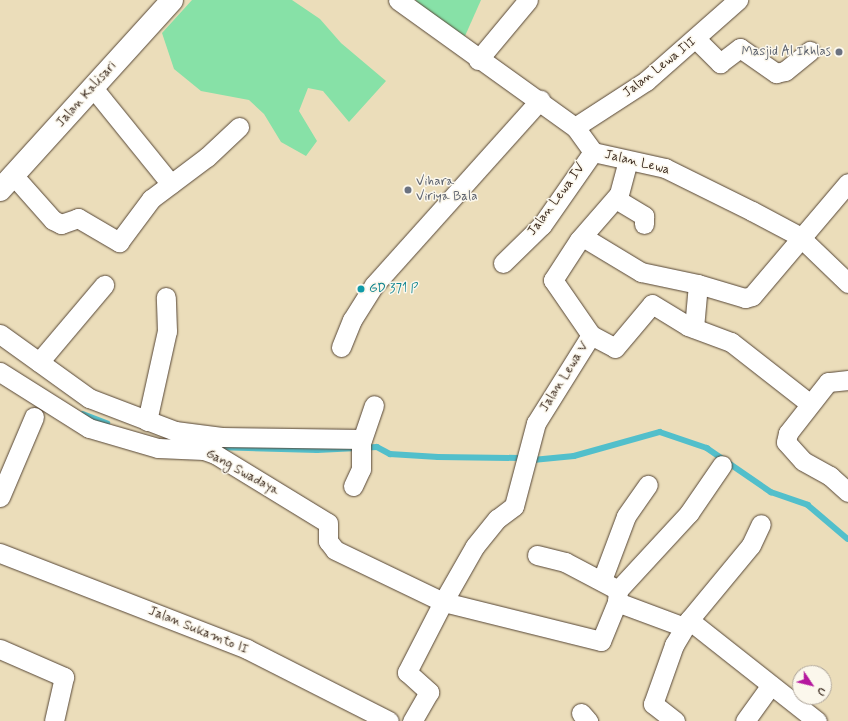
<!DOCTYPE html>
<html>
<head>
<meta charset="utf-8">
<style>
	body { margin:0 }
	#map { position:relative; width:848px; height:721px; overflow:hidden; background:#ebddba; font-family:Mynerve,sans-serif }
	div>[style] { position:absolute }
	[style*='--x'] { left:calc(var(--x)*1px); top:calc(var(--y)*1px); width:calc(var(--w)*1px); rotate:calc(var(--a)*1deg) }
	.green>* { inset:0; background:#87e1a7 }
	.stream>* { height:5.5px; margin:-2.75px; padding:0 2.75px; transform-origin:2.75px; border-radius:2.75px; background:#52bfcb }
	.roads { filter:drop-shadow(0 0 1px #554535) drop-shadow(0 0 1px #554535) }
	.street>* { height:19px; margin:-9.5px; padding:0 9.5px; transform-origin:9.5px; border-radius:9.5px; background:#fff }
	.secondary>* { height:22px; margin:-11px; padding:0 11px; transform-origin:11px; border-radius:11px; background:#fff }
	.dots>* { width:11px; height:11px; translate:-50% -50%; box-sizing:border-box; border:2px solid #fbf7ec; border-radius:50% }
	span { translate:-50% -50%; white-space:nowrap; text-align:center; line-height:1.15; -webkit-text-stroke:3px #fbf7ec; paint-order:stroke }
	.worship-label { font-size:13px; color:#5b616d }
	.right { translate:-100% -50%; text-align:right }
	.left { translate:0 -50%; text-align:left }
	.street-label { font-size:13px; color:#3b2a1e }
	.culture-label { font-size:13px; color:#0d838f }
	.north { position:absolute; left:792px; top:665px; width:40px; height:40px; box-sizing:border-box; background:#fbf7ec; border:1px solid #aea59a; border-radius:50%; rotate:125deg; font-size:11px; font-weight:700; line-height:16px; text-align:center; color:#3b2a1e }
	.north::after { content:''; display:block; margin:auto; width:14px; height:18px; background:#b5179e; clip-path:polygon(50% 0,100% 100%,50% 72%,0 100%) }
</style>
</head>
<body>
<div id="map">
	<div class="green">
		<div style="clip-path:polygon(192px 0,292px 0,320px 19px,341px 43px,386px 81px,349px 122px,323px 91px,308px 88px,299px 111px,317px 141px,306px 156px,281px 142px,264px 114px,249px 100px,201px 91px,174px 69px,162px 33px)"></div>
		<div style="clip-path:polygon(416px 0,481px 0,465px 36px,416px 11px)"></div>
	</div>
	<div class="stream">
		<div style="--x:83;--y:414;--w:26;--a:21"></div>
		<div style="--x:216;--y:447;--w:101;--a:1.7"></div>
		<div style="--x:317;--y:450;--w:60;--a:-2.9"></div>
		<div style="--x:377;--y:447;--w:15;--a:28"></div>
		<div style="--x:390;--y:454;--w:48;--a:3.6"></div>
		<div style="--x:438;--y:457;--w:81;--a:0.7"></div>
		<div style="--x:533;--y:460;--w:41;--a:-5.6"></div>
		<div style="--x:574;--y:456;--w:89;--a:-15.6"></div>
		<div style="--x:660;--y:432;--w:50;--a:18.8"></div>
		<div style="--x:707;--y:448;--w:78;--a:34.5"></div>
		<div style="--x:771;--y:492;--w:39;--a:19"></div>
		<div style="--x:808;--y:505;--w:52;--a:40.4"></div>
	</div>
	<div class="roads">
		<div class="street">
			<div style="--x:398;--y:0;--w:218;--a:35.7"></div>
			<div style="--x:575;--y:127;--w:31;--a:54"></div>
			<div style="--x:593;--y:152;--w:74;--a:12.5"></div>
			<div style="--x:665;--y:168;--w:97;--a:26.3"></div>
			<div style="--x:752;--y:211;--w:53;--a:28"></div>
			<div style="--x:799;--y:236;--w:68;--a:43.8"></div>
			<div style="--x:697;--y:40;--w:33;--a:45"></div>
			<div style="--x:720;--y:63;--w:25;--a:-37"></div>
			<div style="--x:740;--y:48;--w:44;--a:34.8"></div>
			<div style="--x:776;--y:73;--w:9;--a:-13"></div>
			<div style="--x:785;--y:71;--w:32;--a:-39"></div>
			<div style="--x:478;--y:60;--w:78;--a:-50.2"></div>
			<div style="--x:94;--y:89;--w:122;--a:51"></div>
			<div style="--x:575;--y:127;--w:85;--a:-32.9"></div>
			<div style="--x:646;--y:81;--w:123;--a:-41.4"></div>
			<div style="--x:13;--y:175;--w:60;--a:48.4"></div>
			<div style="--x:53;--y:220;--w:9;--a:27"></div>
			<div style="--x:61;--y:224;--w:18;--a:-19"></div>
			<div style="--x:78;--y:218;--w:48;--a:30.3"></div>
			<div style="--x:119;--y:242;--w:54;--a:-53.3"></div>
			<div style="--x:151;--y:199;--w:70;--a:-36.9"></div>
			<div style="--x:207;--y:157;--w:44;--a:-43.2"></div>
			<div style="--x:616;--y:199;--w:33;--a:31"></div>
			<div style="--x:644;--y:216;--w:8;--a:90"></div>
			<div style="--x:583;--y:237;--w:68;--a:31.1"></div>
			<div style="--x:641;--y:272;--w:58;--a:11.9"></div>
			<div style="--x:503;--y:263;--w:54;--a:-44.3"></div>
			<div style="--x:542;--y:225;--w:89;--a:-55.1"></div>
			<div style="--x:694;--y:328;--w:44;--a:-84.8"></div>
			<div style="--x:698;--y:284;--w:49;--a:16.6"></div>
			<div style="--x:745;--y:298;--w:7;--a:-16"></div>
			<div style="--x:752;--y:296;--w:148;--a:-49.7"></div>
			<div style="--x:0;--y:334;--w:110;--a:35.7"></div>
			<div style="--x:89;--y:398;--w:92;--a:21"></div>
			<div style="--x:175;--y:431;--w:47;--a:7.3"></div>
			<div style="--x:222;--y:437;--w:140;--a:0.8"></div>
			<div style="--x:591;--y:335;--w:27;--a:28"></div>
			<div style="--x:615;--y:348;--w:57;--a:-49.9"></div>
			<div style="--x:652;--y:304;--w:42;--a:31.4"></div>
			<div style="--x:688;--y:326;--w:46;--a:20.4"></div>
			<div style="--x:731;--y:342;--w:99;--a:38"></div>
			<div style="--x:341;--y:347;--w:29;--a:-68"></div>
			<div style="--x:352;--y:320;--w:41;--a:-57.8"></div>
			<div style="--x:374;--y:285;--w:249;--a:-48.1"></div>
			<div style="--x:39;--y:362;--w:101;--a:-49.8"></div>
			<div style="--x:0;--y:372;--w:105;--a:32.2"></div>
			<div style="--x:89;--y:428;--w:72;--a:16.2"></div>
			<div style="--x:158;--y:448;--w:46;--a:2.5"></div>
			<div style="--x:204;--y:450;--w:12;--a:20"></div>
			<div style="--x:215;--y:454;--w:132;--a:31.4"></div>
			<div style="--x:328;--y:523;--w:18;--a:90"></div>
			<div style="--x:328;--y:541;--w:11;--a:52"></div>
			<div style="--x:335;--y:550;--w:120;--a:25.7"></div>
			<div style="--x:443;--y:602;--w:79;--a:117.2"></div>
			<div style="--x:407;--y:672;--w:30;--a:42"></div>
			<div style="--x:429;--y:692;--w:34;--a:120"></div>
			<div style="--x:848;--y:380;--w:20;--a:174"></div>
			<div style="--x:828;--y:382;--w:65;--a:128.1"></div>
			<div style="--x:788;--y:433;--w:9;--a:103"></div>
			<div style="--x:786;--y:442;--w:25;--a:48"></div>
			<div style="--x:803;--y:461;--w:31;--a:29"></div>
			<div style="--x:830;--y:476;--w:24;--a:42"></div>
			<div style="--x:147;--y:421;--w:92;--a:-77.5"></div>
			<div style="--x:167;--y:331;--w:34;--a:-92"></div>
			<div style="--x:353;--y:486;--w:19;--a:-65"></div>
			<div style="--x:361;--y:469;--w:26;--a:-90"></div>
			<div style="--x:361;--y:443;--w:40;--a:-71.1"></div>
			<div style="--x:0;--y:497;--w:87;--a:-67"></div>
			<div style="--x:0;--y:553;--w:265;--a:21.2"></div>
			<div style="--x:247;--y:649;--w:159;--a:26.9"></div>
			<div style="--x:537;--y:555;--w:29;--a:14"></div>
			<div style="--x:565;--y:562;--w:60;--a:27.8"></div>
			<div style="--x:618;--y:590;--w:12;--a:95"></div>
			<div style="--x:617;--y:602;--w:72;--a:20.5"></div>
			<div style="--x:602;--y:580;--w:68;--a:-69.4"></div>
			<div style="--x:626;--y:516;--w:38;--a:-55"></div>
			<div style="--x:618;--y:590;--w:105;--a:-47.3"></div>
			<div style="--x:689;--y:513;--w:58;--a:-55.5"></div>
			<div style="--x:617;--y:602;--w:42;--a:112.3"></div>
			<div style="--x:601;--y:641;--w:163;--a:-166.1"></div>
			<div style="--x:443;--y:602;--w:64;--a:-60.3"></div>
			<div style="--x:475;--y:546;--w:35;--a:-51"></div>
			<div style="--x:497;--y:519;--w:21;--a:-37"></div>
			<div style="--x:514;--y:506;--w:86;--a:-75.2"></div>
			<div style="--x:536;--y:423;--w:104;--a:-58"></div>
			<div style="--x:591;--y:335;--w:67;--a:-124.6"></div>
			<div style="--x:553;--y:280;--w:48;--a:-57"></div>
			<div style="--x:579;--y:240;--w:61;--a:-49"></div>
			<div style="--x:619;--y:194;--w:34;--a:-75"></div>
			<div style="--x:689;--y:620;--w:163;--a:38.3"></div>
			<div style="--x:0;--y:649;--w:70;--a:23.6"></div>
			<div style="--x:64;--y:677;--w:45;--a:102.8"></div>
			<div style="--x:581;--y:713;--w:11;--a:49"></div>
			<div style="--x:675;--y:721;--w:28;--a:-142"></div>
			<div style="--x:653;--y:704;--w:63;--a:-70.4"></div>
			<div style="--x:674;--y:645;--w:29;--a:-59"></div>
			<div style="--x:689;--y:620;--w:97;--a:-50.4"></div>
			<div style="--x:751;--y:545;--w:23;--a:-65"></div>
			<div style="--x:745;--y:721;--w:44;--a:-54.2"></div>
		</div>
		<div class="secondary">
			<div style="--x:0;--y:190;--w:256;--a:-47.8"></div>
		</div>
	</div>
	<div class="dots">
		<div style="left:839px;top:52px;background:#6b7280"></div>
		<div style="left:408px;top:190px;background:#6b7280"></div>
		<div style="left:361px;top:289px;background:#0f9aa8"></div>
	</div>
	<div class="worship-label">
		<span class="right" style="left:831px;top:52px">Masjid Al Ikhlas</span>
		<span class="left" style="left:416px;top:190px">Vihara<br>Viriya Bala</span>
	</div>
	<div class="street-label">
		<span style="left:660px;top:68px;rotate:-38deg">Jalan Lewa III</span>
		<span style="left:87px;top:95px;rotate:-48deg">Jalan Kalisari</span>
		<span style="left:637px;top:163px;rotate:14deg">Jalan Lewa</span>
		<span style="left:557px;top:200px;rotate:-53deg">Jalan Lewa IV</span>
		<span style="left:565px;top:377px;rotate:-58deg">Jalan Lewa V</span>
		<span style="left:242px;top:473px;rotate:29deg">Gang Swadaya</span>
		<span style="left:198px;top:631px;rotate:22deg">Jalan Sukamto II</span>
	</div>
	<div class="culture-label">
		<span class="left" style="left:369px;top:289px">GD 371 P</span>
	</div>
	<div class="north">U</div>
</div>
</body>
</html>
